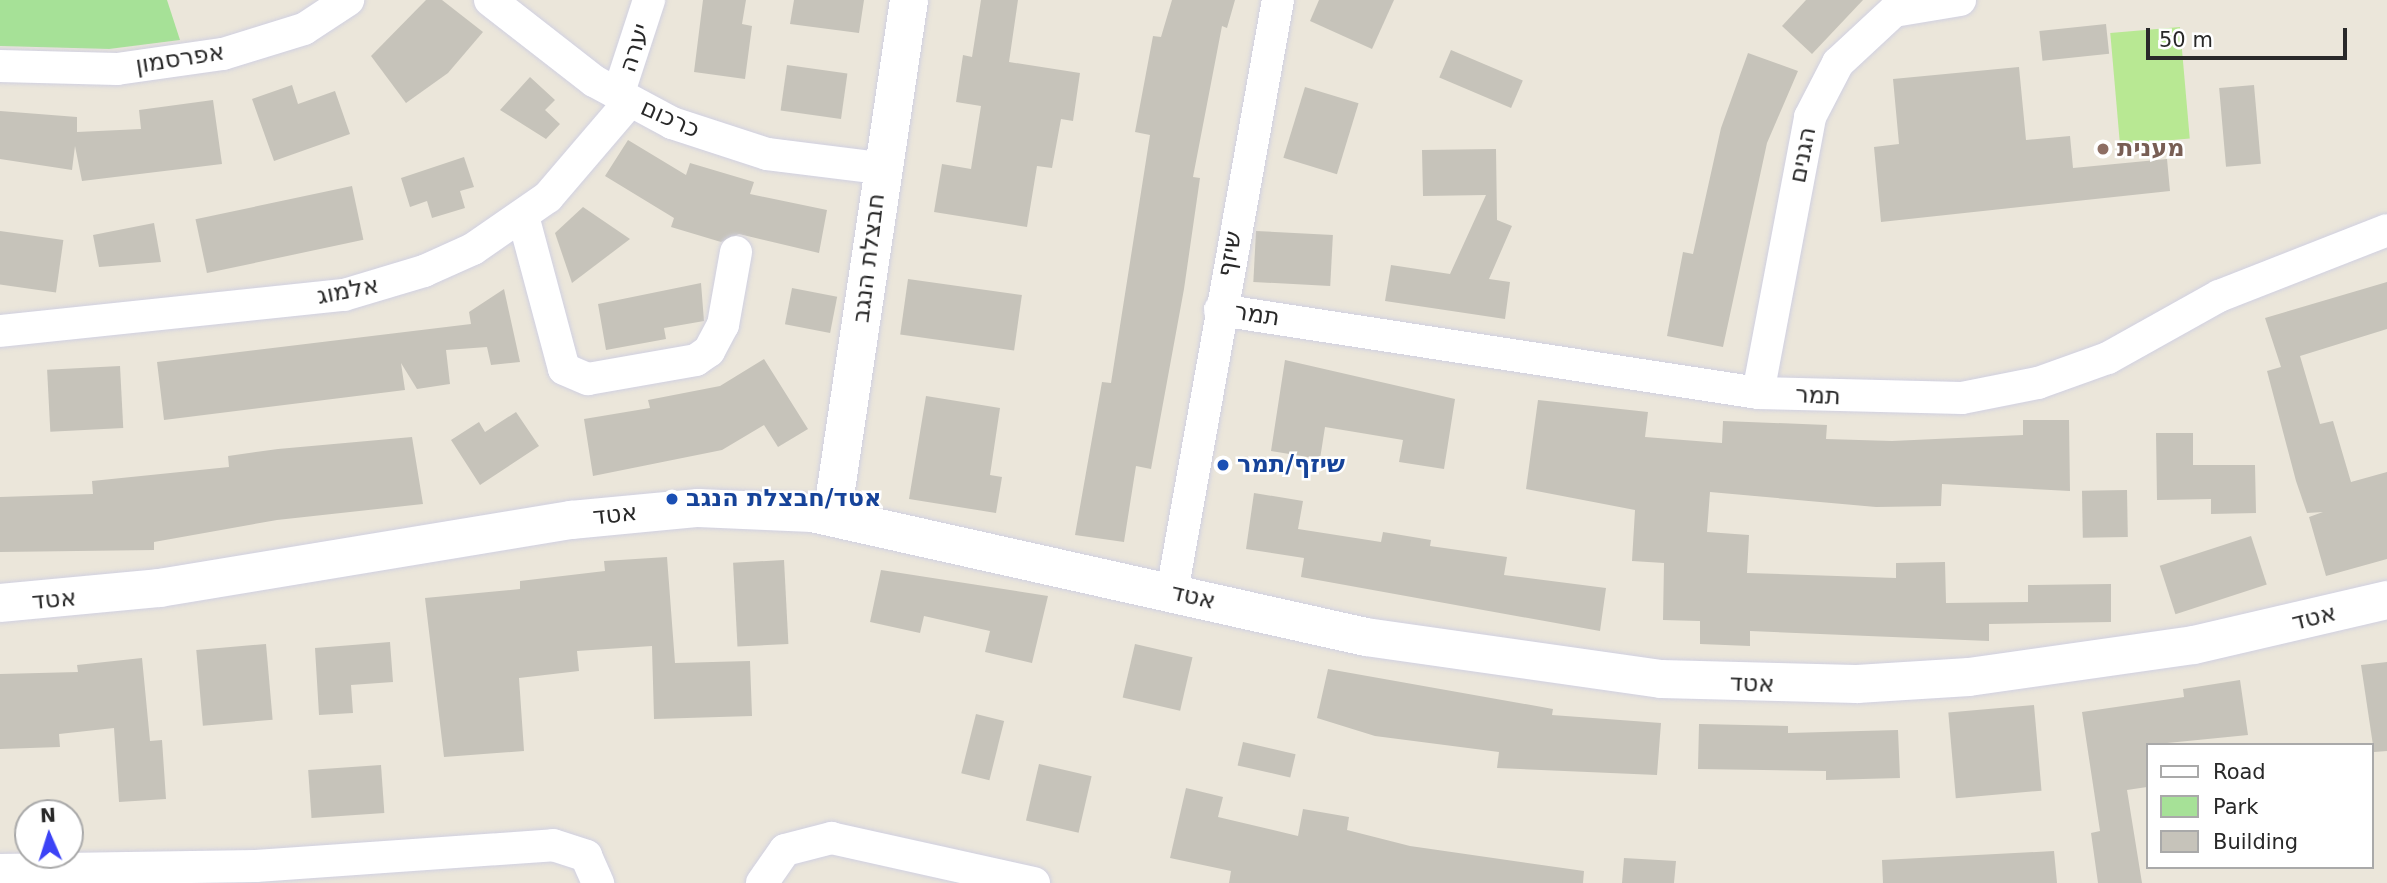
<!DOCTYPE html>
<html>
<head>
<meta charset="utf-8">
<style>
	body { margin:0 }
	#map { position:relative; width:2387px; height:883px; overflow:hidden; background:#ebe6da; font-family:"DejaVu Sans","Noto Sans Hebrew",sans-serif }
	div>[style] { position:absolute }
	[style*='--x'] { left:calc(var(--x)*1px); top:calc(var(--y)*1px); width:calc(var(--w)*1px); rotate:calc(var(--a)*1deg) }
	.green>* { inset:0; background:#a6e197 }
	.pitch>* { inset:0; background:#b8e893; transform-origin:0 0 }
	.building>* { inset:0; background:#c6c3ba; transform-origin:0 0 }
	.roads { filter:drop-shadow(0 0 2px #d0d0e1) drop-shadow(0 0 2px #d0d0e1) }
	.street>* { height:32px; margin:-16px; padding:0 16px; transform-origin:16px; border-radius:16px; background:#fff }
	.secondary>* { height:38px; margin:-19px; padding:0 19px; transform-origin:19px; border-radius:19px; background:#fff }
	.dots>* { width:19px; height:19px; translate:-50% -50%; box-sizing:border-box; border:4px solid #fff; border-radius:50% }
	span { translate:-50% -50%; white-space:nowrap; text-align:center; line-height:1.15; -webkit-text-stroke:5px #fff; paint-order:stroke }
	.street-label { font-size:24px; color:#292929 }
	.education-label { font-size:24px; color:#785e54; font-weight:700 }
	.left { translate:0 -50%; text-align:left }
	.transit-label { font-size:24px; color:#164399; font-weight:700 }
	.legend { position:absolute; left:2146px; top:743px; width:228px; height:126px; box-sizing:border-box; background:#fff; border:2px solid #a9a9a9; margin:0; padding:9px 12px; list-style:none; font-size:21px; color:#292929 }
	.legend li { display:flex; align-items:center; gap:14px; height:35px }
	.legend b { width:35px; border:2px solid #a9a9a9 }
	.north { position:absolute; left:14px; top:799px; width:70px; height:70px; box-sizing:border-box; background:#fff; border:2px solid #a9a9a9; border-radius:50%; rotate:357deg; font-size:19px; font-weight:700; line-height:28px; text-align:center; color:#292929 }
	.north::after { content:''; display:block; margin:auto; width:24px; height:32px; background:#3c43f6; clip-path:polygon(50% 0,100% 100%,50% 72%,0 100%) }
	.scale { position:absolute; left:2146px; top:28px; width:201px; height:32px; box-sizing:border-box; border:4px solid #292929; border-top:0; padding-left:9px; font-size:21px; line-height:24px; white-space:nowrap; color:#292929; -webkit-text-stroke:5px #fff; paint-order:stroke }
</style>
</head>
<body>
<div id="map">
	<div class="green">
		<div style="clip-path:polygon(0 0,167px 0,180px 40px,109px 49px,0 46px)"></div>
	</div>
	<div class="pitch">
		<div style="left:2180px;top:27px;width:112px;height:70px;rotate:85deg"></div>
	</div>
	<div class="building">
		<div style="clip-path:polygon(426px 0,442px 0,483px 32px,448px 73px,406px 103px,371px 56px)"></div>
		<div style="clip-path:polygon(703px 0,746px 0,742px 24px,752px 26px,745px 79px,694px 72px)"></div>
		<div style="clip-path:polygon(794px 0,864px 0,859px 33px,790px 24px)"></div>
		<div style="clip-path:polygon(981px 0,1018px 0,1009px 62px,1080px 73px,1073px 121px,1061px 119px,1052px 168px,1037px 166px,1027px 227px,934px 212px,942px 164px,971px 169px,981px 106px,956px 102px,963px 55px,972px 57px)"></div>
		<div style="clip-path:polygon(1172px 0,1235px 0,1227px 28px,1222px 26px,1193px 177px,1200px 178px,1184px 289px,1151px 469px,1136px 466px,1124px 542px,1075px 535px,1102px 382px,1111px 383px,1150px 135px,1135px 132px,1153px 36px,1161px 37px)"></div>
		<div style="clip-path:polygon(1319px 0,1394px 0,1372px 49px,1310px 21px)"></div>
		<div style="clip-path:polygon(1806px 0,1863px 0,1812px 54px,1782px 26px)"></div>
		<div style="left:2106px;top:24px;width:30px;height:67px;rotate:84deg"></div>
		<div style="left:1451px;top:50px;width:78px;height:30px;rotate:23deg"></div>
		<div style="clip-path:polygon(1748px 53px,1798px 71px,1767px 143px,1723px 347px,1667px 336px,1683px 252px,1693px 254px,1721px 128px)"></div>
		<div style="left:787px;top:65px;width:61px;height:46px;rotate:8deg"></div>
		<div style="clip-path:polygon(2019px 67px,2026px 140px,2070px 136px,2073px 168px,2167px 159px,2170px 191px,1881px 222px,1874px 147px,1899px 144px,1893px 79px)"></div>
		<div style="clip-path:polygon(530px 77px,555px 100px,545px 110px,560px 124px,546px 139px,500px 110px)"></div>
		<div style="clip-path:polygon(292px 85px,298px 104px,335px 91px,350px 134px,274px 161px,252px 99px)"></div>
		<div style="left:2254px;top:85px;width:79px;height:35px;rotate:85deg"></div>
		<div style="left:1305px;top:87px;width:56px;height:74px;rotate:17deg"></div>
		<div style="clip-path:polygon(213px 100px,222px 164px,82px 181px,75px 146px,72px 170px,0 159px,0 111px,77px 117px,77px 132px,141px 129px,139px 110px)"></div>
		<div style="clip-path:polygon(628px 140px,686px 175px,690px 163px,754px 182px,750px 194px,827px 210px,819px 253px,739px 234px,721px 242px,671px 227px,674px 218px,605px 176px)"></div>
		<div style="clip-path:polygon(1496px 149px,1497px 220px,1512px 226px,1489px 279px,1510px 282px,1505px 319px,1385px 301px,1391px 265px,1450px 274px,1486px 195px,1423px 196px,1422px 150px)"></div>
		<div style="clip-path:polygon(464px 157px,474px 187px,460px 191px,465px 208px,432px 218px,427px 201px,410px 207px,401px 178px)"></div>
		<div style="left:352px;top:186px;width:55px;height:160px;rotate:78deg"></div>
		<div style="clip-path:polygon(583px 207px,630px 239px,572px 283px,555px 233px)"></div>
		<div style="clip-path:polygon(154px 223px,161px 262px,99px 267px,93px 235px)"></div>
		<div style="left:0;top:231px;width:64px;height:53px;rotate:8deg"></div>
		<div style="left:1256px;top:231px;width:77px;height:51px;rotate:3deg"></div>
		<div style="left:908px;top:279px;width:115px;height:56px;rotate:8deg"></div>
		<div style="clip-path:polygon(2387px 282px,2387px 329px,2300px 356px,2320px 424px,2333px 421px,2351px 482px,2387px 472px,2387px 559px,2326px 576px,2309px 517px,2323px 512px,2307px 513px,2296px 481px,2267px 371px,2281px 367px,2265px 318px)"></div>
		<div style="clip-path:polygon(701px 283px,704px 321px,664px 328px,666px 339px,606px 350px,598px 304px)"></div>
		<div style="left:792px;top:288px;width:46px;height:37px;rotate:11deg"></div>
		<div style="clip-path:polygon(504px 289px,520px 362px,491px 365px,487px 347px,446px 350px,450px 384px,417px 389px,401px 363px,405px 390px,164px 420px,157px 362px,471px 324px,469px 312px)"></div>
		<div style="clip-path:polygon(764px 359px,808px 429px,778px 447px,764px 425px,722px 450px,593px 476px,584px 419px,650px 408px,648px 400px,720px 386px)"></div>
		<div style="clip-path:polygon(1285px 360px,1455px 399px,1444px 469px,1399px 462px,1403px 440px,1325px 427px,1320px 459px,1271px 451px)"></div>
		<div style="left:120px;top:366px;width:62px;height:73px;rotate:87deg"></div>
		<div style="clip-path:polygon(926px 396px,1000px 408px,990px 475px,1002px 477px,996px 513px,909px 499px)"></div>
		<div style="clip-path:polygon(1538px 400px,1648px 412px,1645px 437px,1722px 443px,1723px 421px,1827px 425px,1826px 439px,1892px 441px,2023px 435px,2023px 420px,2069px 420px,2070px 491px,1942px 484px,1941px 506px,1876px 507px,1710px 492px,1707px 532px,1749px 535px,1747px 573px,1896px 578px,1896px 563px,1945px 562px,1946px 603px,2028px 602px,2028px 585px,2111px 584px,2111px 622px,1989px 624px,1989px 641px,1750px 631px,1750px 646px,1700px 644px,1700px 621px,1663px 620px,1664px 563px,1632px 561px,1635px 510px,1526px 489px)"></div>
		<div style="clip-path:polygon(516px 412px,539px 446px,480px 485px,451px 440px,479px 422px,485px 432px)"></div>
		<div style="clip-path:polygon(2156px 433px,2193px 433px,2193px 465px,2255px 465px,2256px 513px,2211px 514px,2211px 499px,2157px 500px)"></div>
		<div style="clip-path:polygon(412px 437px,423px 504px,277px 520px,154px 542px,154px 550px,0 552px,0 497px,93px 494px,92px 481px,229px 467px,228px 456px,278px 449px)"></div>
		<div style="left:2127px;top:490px;width:47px;height:45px;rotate:89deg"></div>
		<div style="clip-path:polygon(1254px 493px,1303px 501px,1298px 529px,1381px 542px,1383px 532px,1431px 540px,1430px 546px,1507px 557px,1504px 575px,1606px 588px,1600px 631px,1301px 577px,1304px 558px,1246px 549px)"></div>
		<div style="left:2251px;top:536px;width:51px;height:96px;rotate:72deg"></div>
		<div style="clip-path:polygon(667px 557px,675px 663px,750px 661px,752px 716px,654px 719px,652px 646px,577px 651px,579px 671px,519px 678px,524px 751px,444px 757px,425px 598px,520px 589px,520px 581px,605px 571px,604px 561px)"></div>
		<div style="left:784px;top:560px;width:84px;height:51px;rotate:87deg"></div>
		<div style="clip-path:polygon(881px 570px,1048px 596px,1032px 663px,985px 652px,990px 631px,924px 616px,920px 633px,870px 622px)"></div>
		<div style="clip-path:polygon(390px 642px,393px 682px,351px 685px,353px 713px,319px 715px,315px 648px)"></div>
		<div style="left:266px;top:644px;width:76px;height:70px;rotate:85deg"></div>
		<div style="left:1135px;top:644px;width:59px;height:55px;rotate:13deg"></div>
		<div style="clip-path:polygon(142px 658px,150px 741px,162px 740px,166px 799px,119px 802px,114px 728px,59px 734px,60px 747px,0 749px,0 674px,78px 672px,77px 665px)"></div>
		<div style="clip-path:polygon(2387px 662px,2387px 751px,2374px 752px,2361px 665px)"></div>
		<div style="clip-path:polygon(1328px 669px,1553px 709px,1552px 715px,1661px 723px,1657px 775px,1497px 768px,1499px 752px,1375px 736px,1317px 718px)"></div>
		<div style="clip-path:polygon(2240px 680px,2248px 735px,2147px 745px,2147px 787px,2127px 790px,2142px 883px,2098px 883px,2091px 833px,2100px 831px,2082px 712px,2184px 697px,2183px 689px)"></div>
		<div style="left:2034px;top:705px;width:86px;height:86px;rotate:85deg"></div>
		<div style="left:976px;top:714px;width:29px;height:61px;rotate:14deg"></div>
		<div style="clip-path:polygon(1699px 724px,1788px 726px,1788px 733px,1898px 730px,1900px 778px,1826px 780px,1826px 771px,1698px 769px)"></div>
		<div style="left:1243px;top:742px;width:54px;height:24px;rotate:13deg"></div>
		<div style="left:1039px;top:764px;width:54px;height:58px;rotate:13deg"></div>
		<div style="left:381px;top:765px;width:48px;height:73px;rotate:86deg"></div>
		<div style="clip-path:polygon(1186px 788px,1223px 797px,1218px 817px,1298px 836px,1303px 809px,1349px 817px,1347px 830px,1410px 846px,1584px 871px,1583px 883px,1229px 883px,1231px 871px,1170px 858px)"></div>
		<div style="clip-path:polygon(2054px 851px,2057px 883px,1883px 883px,1882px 860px)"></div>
		<div style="clip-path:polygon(1624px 858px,1676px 861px,1674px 883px,1622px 883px)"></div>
	</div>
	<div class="roads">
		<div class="street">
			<div style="--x:490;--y:0;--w:132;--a:37.9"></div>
			<div style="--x:594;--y:81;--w:89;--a:28.3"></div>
			<div style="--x:672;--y:123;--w:100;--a:18.1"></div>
			<div style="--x:767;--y:154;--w:114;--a:7.1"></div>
			<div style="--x:0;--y:66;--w:117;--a:1.5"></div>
			<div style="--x:117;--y:69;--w:107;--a:-8.1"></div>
			<div style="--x:223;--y:54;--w:85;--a:-17.2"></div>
			<div style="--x:304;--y:29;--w:53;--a:-33.4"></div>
			<div style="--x:618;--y:95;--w:100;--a:-71.9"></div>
			<div style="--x:523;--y:216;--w:158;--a:75"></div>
			<div style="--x:564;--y:369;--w:26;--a:23"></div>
			<div style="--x:588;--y:379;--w:110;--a:-10"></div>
			<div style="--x:696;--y:360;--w:16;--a:-35"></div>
			<div style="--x:709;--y:351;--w:30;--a:-62"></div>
			<div style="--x:723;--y:325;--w:74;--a:-79.9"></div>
			<div style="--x:1220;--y:310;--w:544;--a:8.77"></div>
			<div style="--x:1758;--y:393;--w:204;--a:1.4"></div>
			<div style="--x:1962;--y:398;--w:77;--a:-11.2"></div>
			<div style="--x:2038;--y:383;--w:74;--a:-19.7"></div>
			<div style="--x:2108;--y:358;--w:127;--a:-29.2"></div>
			<div style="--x:2219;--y:296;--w:180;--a:-21.4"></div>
			<div style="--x:0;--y:331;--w:346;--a:-6"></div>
			<div style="--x:344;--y:295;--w:84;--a:-16.7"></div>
			<div style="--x:424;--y:271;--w:54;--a:-24.2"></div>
			<div style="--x:473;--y:249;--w:91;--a:-34.7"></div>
			<div style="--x:548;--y:197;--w:126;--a:-49.5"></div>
			<div style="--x:1758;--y:393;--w:281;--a:-79.3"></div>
			<div style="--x:1810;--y:117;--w:61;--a:-62.6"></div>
			<div style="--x:1838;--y:63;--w:76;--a:-42.9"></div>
			<div style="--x:1894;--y:11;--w:67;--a:-9.5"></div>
			<div style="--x:1172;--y:592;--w:601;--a:-79.85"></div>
			<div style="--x:0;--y:870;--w:256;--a:-0.9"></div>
			<div style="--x:256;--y:866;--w:298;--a:-4"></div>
			<div style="--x:553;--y:845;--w:35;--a:18"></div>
			<div style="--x:586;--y:856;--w:30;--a:66"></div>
			<div style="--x:762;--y:883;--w:40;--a:-55.1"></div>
			<div style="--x:785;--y:850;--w:48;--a:-14.6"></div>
			<div style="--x:831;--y:838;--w:208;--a:12.5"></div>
		</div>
		<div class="secondary">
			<div style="--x:832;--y:516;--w:522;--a:-81.51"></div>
			<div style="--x:0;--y:603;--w:161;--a:-5.4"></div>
			<div style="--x:160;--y:588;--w:417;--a:-9.4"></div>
			<div style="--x:571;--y:520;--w:128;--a:-5.4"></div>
			<div style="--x:698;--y:508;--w:114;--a:2.5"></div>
			<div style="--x:812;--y:513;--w:568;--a:12.62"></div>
			<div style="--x:1366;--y:637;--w:298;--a:8.1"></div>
			<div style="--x:1661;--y:679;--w:196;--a:1.5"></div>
			<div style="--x:1857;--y:684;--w:112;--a:-3.6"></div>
			<div style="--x:1969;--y:677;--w:227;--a:-8.1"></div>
			<div style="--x:2194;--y:645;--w:198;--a:-13.1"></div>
		</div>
	</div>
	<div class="dots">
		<div style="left:2103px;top:149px;background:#8d6e63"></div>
		<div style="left:1223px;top:465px;background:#1a4fb4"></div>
		<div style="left:672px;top:499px;background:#1a4fb4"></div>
	</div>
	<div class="street-label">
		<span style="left:635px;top:48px;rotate:-72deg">יערה</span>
		<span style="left:180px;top:59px;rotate:-9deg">אפרסמון</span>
		<span style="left:670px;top:119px;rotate:24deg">כרכום</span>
		<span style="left:1803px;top:155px;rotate:-79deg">הגנים</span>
		<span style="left:1230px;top:254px;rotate:-80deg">שיזף</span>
		<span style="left:869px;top:258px;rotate:-83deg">חבצלת הנגב</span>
		<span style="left:348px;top:291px;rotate:-11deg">אלמוג</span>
		<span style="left:1257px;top:315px;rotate:9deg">תמר</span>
		<span style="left:1818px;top:396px;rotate:3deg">תמר</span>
		<span style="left:615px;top:515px;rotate:-6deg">אטד</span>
		<span style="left:1193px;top:597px;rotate:13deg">אטד</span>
		<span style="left:54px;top:600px;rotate:-5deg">אטד</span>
		<span style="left:2314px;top:618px;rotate:-14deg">אטד</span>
		<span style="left:1752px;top:684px;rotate:2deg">אטד</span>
	</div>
	<div class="education-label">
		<span class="left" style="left:2117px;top:149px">מענית</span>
	</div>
	<div class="transit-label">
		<span class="left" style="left:1237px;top:465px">שיזף/תמר</span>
		<span class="left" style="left:686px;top:499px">אטד/חבצלת הנגב</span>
	</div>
	<ul class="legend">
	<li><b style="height:9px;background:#fff"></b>Road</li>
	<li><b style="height:19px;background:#a6e197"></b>Park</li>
	<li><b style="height:19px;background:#c6c3ba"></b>Building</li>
	</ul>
	<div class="north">N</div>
	<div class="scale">50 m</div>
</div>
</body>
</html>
